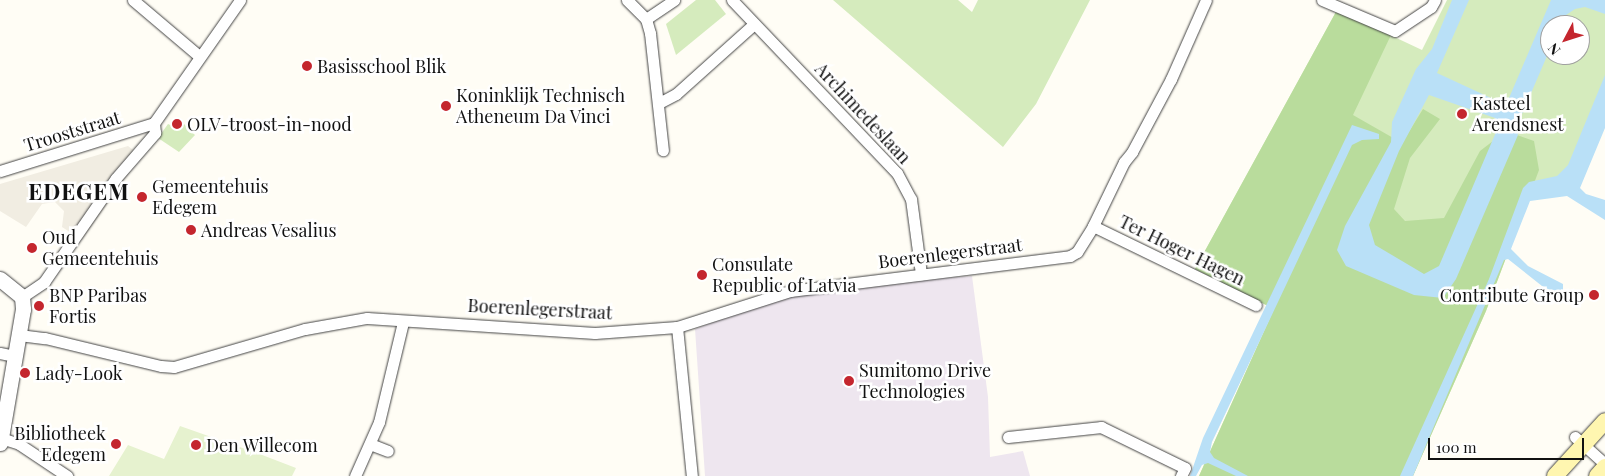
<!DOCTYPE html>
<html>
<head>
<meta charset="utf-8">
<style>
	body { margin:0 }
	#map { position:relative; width:1605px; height:476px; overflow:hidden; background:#fffdf5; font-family:"Playfair Display",serif }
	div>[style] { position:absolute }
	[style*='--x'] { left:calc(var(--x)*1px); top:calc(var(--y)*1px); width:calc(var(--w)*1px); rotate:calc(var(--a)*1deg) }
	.industrial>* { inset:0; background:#eee6ef }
	.green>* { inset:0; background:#d5ebbd }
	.forest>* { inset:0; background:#b9dc9c }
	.pitch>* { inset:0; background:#e6f2cf }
	.plaza>* { inset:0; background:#f1ede2 }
	.water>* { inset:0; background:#b9e0f7 }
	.roads { filter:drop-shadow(0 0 1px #444) drop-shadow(0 0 1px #444) }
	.minor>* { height:11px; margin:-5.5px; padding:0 5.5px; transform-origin:5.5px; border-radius:5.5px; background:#fff }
	.tertiary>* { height:15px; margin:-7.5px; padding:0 7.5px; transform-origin:7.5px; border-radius:7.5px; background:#fff }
	.secondary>* { height:16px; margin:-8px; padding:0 8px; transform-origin:8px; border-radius:8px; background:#fff6b0 }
	.dots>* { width:14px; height:14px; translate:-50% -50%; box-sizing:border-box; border:2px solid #fff; border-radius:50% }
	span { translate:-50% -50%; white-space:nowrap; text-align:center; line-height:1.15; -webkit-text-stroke:5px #fff; paint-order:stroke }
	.poi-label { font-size:18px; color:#111 }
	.left { translate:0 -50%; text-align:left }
	.right { translate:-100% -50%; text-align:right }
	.street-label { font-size:18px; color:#111 }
	.district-label { font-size:22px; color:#111; font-weight:700; letter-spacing:1px }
	.north { position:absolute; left:1540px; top:15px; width:50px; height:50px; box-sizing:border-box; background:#fff; border:1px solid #a0a0a0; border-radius:50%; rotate:230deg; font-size:14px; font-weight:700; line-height:20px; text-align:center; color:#111 }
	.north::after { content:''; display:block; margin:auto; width:18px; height:22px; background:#c4262e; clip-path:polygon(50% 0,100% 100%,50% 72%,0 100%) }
	.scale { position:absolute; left:1428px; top:438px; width:156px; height:22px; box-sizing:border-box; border:2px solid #111; border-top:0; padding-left:6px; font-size:15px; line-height:18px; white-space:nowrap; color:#111; -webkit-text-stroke:4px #fff; paint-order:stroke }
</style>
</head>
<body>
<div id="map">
	<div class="industrial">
		<div style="clip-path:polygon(972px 276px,988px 397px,990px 457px,1023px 451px,1030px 476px,705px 476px,695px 329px,774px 299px,898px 281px)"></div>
	</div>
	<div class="green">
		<div style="clip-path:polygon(696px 0,715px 0,726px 14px,676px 55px,666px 24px)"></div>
		<div style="clip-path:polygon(833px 0,958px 0,972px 12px,978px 0,1090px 0,1036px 104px,1003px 147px)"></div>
		<div style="clip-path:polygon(evenodd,1447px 0,1605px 0,1605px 102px,1564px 188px,1535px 181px,1486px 311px,1413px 476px,1199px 476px,1274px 309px,1195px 269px,1337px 10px,1422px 50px,1447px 0,1550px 25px,1580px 25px,1580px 55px,1550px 55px,1550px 25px)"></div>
		<div style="clip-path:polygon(168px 124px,179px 129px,184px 124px,195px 135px,179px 152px,158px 138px)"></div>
	</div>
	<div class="forest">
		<div style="clip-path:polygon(1337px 10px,1391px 35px,1353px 115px,1402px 143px,1423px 109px,1440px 119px,1410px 158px,1394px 209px,1405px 221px,1444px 218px,1480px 151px,1506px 131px,1534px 141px,1539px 170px,1486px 311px,1413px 476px,1199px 476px,1274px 309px,1195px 269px)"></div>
	</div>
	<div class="pitch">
		<div style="clip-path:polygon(180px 426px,257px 453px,296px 468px,292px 476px,109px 476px,128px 445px,164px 459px)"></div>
	</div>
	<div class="plaza">
		<div style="clip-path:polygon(128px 146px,141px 156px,82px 240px,62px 227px,64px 211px,55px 202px,42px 204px,26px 227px,0 211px,0 184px)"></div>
	</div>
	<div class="water">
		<div style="clip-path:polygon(evenodd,1452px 0,1469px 0,1437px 73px,1506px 105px,1551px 0,1605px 0,1605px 14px,1585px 7px,1575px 9px,1566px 15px,1561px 25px,1550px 25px,1550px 49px,1516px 128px,1518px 135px,1456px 279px,1443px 298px,1414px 295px,1346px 266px,1337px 250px,1345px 226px,1391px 142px,1392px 122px,1416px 69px,1432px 49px,1452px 0,1429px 95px,1495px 118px,1499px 125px,1439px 266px,1424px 274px,1375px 245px,1369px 225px,1399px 151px,1429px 95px)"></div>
		<div style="clip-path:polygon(1605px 75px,1605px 128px,1580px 188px,1586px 194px,1605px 200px,1605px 220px,1567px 196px,1530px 201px,1511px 249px,1528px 266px,1563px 284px,1563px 291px,1556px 293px,1542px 286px,1508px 259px,1504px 260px,1413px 476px,1400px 476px,1489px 279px,1523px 188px,1529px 182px,1557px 176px,1568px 165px)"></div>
		<div style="clip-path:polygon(1352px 125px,1379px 134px,1379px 139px,1362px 140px,1352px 145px,1212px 442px,1210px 452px,1214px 458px,1248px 476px,1236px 476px,1208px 463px,1202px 465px,1196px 476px,1190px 476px,1203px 438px)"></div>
	</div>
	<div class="roads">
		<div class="minor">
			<div style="--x:133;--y:0;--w:87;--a:40.3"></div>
			<div style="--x:627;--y:0;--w:27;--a:45"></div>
			<div style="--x:646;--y:19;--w:15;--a:74"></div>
			<div style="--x:650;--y:33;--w:118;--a:83.7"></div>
			<div style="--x:732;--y:0;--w:239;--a:46.4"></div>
			<div style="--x:897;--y:173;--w:30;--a:62"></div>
			<div style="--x:911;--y:199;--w:76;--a:82.4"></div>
			<div style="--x:1322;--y:0;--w:79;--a:23"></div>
			<div style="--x:1395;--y:31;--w:43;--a:-33.7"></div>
			<div style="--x:1431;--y:7;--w:8;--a:-60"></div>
			<div style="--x:646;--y:19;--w:34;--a:-34"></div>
			<div style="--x:659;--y:103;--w:19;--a:-28"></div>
			<div style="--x:676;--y:94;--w:105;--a:-41.9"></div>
			<div style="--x:154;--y:123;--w:150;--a:-55"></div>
			<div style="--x:0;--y:171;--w:161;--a:-17.3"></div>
			<div style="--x:1093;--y:226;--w:181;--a:25.9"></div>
			<div style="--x:22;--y:297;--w:27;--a:-34"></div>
			<div style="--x:44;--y:282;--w:126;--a:-55.3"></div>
			<div style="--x:116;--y:178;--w:60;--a:-49.1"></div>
			<div style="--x:155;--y:133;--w:10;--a:-96"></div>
			<div style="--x:677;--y:327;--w:150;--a:84.3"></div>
			<div style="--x:19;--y:335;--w:26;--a:7"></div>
			<div style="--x:45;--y:338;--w:119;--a:13.6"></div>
			<div style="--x:161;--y:366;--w:13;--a:4"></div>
			<div style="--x:174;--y:367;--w:136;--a:-16.2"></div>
			<div style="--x:305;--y:329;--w:63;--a:-10.1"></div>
			<div style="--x:367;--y:318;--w:228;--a:3.8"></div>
			<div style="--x:595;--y:333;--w:82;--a:-4.2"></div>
			<div style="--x:677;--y:327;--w:119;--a:-17.7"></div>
			<div style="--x:790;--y:291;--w:282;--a:-7.1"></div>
			<div style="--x:1070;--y:256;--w:8;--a:-30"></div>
			<div style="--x:1077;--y:252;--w:31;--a:-58"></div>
			<div style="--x:1093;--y:226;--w:71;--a:-64.2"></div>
			<div style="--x:1124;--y:162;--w:13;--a:-51"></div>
			<div style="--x:1132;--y:152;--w:83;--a:-61.9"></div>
			<div style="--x:1171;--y:79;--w:86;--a:-66.1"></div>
			<div style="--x:0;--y:353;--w:14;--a:12"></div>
			<div style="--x:1008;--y:437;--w:94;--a:-6.1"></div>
			<div style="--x:1101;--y:427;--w:93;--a:26"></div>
			<div style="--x:1185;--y:468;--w:9;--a:117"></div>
			<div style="--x:1575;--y:437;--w:40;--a:42"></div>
			<div style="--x:1;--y:438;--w:19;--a:18"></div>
			<div style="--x:19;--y:444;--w:58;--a:33.7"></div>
			<div style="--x:370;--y:444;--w:19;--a:21"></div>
			<div style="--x:355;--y:476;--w:59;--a:-66"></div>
			<div style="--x:379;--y:422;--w:103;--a:-76.5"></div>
		</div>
		<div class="tertiary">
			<div style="--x:0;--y:279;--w:28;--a:39"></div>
			<div style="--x:22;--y:297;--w:12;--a:85"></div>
			<div style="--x:23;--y:309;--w:136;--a:99.7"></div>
		</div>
		<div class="secondary">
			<div style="--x:1555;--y:476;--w:74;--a:-47.7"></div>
			<div style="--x:1597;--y:476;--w:12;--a:-48"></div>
		</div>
	</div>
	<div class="dots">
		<div style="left:307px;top:66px;background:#c4262e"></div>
		<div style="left:446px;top:106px;background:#c4262e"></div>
		<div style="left:1462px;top:114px;background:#c4262e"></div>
		<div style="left:177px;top:124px;background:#c4262e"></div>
		<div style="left:142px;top:197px;background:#c4262e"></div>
		<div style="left:191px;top:230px;background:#c4262e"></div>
		<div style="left:32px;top:248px;background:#c4262e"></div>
		<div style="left:702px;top:275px;background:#c4262e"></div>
		<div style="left:1594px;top:295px;background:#c4262e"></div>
		<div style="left:39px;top:306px;background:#c4262e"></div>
		<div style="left:25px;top:373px;background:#c4262e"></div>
		<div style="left:849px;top:381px;background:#c4262e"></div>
		<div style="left:116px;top:444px;background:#c4262e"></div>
		<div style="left:196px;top:445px;background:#c4262e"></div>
	</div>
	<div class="poi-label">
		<span class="left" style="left:317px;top:66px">Basisschool Blik</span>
		<span class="left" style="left:456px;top:106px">Koninklijk Technisch<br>Atheneum Da Vinci</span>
		<span class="left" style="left:1472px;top:114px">Kasteel<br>Arendsnest</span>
		<span class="left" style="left:187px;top:124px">OLV-troost-in-nood</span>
		<span class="left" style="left:152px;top:197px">Gemeentehuis<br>Edegem</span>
		<span class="left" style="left:201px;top:230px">Andreas Vesalius</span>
		<span class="left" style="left:42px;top:248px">Oud<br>Gemeentehuis</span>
		<span class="left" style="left:712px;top:275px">Consulate<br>Republic of Latvia</span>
		<span class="right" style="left:1584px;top:295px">Contribute Group</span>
		<span class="left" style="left:49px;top:306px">BNP Paribas<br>Fortis</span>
		<span class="left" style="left:859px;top:381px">Sumitomo Drive<br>Technologies</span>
		<span class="left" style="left:35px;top:373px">Lady-Look</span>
		<span class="right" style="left:106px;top:444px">Bibliotheek<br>Edegem</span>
		<span class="left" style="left:206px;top:445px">Den Willecom</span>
	</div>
	<div class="street-label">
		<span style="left:863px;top:113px;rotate:47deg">Archimedeslaan</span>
		<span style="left:72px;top:131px;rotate:-17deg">Trooststraat</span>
		<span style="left:1182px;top:250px;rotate:26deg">Ter Hoger Hagen</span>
		<span style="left:950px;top:253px;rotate:-7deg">Boerenlegerstraat</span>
		<span style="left:540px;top:309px;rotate:3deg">Boerenlegerstraat</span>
	</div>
	<div class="district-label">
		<span style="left:79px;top:192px">EDEGEM</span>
	</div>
	<div class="north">N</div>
	<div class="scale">100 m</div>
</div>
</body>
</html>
